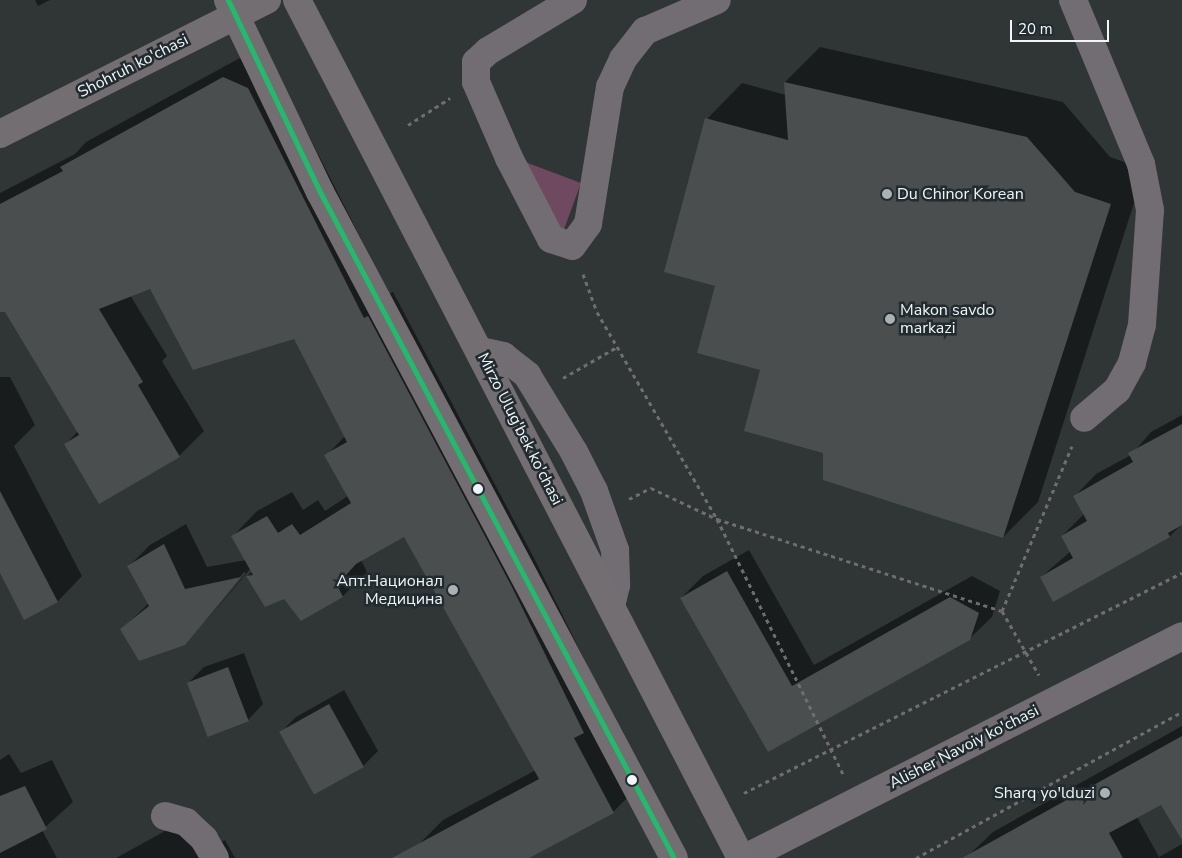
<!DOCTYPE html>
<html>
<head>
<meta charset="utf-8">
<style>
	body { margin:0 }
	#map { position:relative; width:1182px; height:858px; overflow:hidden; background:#303536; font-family:"Nunito Sans",sans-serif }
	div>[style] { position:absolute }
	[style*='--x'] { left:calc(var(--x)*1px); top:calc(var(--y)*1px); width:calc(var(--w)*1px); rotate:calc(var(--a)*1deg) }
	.green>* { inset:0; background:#6e495f }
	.shadow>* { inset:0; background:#0007 }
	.building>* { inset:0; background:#4a4e4f; transform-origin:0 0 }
	.path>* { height:3px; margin-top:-1.5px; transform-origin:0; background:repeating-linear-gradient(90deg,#706d71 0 4px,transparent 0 8px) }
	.minor>* { height:28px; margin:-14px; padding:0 14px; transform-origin:14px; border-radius:14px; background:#726d72 }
	.major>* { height:28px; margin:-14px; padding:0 14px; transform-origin:14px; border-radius:14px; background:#726e72 }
	.bus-1>* { height:5px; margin:-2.5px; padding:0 2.5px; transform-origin:2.5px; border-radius:2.5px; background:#20bc6c }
	.dots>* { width:14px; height:14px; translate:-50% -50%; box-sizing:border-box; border:2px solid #222c30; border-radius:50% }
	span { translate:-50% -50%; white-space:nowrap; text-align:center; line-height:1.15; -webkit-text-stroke:5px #222c30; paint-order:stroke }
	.street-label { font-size:16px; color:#eff5f8 }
	.poi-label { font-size:16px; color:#eff5f8 }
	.left { translate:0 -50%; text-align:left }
	.right { translate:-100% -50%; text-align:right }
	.scale { position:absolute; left:1010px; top:20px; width:99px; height:22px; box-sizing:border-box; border:2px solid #eff5f8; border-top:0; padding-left:6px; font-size:15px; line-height:18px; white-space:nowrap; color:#eff5f8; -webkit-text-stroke:4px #222c30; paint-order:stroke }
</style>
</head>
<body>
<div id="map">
	<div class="green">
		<div style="clip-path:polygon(520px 160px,581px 183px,563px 232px)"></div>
	</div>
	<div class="shadow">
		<div style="clip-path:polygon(35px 0,50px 0,38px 6px)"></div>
		<div style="clip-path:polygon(820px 47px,1063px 102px,1110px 157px,1145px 169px,1038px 502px,1003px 537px,825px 452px,762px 369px,716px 285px,707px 119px,742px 83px,786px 95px,785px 82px)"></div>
		<div style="clip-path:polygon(249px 53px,272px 63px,389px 294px,393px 292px,536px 562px,608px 707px,638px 787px,613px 812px,527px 858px,425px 858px,418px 845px,443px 820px,536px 770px,405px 536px,361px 560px,367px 572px,343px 596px,301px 620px,285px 597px,247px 576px,253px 571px,251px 568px,203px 625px,246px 573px,244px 572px,185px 644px,122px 629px,149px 603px,128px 567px,150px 545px,186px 524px,207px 567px,246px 560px,233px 536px,257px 511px,292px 492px,303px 510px,318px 500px,325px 511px,348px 496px,326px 456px,345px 436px,295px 338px,150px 287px,130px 295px,167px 356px,162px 361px,204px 431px,179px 456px,66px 444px,78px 431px,3px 305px,0 307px,0 193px,75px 154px,86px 142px)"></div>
		<div style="clip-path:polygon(0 377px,10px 377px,35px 425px,14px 446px,82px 576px,58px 601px,25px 618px,0 571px)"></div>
		<div style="clip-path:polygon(1182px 415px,1182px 524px,1170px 536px,1054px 600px,1041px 577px,1071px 551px,1062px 536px,1084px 514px,1075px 496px,1096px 474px,1131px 455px,1151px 432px)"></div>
		<div style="clip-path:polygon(749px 550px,814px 665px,972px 576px,1000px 591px,992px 617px,969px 639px,768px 750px,681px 598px,703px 576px)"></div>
		<div style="clip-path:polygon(244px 653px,263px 704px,248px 720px,189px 682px,204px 667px)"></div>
		<div style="clip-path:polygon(344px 690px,378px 751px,363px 766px,315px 793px,281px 732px,296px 717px)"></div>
		<div style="clip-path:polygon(1182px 726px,1182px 838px,1162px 803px,1137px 817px,1159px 857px,1182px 844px,1182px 858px,971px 858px,969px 855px,993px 832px)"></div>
		<div style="clip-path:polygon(9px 754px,21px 773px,52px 760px,73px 802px,42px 830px,57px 858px,0 858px,0 760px)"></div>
		<div style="clip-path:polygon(178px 824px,197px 853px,225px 840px,235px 858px,116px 858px)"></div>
	</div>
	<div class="building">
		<div style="clip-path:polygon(223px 77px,248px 88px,364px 318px,368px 316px,512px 587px,584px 733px,574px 738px,614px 813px,529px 858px,392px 858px,539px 779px,404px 537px,356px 564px,337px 585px,343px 597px,301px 621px,284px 599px,265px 607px,246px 576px,253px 575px,231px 536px,267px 516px,278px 533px,292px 524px,300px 535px,351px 503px,324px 455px,347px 442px,294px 339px,193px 370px,150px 289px,99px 309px,143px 382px,138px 385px,180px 457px,99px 504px,64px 444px,79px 435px,5px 312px,0 312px,0 204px,63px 171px,60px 167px)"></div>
		<div style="clip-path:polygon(784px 82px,1027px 137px,1075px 192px,1111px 204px,1003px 538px,823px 480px,823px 453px,744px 431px,760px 370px,697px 353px,715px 286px,664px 272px,705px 118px,788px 140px)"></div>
		<div style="clip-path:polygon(1182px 424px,1182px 525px,1168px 533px,1170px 537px,1053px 602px,1040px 577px,1073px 558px,1061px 536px,1087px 521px,1073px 496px,1133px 462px,1128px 453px)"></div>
		<div style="clip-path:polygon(0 491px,58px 602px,24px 620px,0 573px)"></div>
		<div style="clip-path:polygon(164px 544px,185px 589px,241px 577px,185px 645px,139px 661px,120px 629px,149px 606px,127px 566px)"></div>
		<div style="clip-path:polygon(727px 571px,792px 686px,950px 597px,979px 613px,970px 640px,768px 752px,680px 598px)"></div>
		<div style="left:228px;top:667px;width:58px;height:44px;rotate:69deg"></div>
		<div style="left:329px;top:704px;width:72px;height:57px;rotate:61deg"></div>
		<div style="clip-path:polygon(1182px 736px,1182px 840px,1161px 805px,1109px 833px,1123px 858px,962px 858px)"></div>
		<div style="clip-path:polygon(25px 786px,47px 829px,0 853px,0 796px)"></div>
	</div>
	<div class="path">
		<div style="--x:408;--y:125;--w:50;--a:-32.7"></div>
		<div style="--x:583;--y:274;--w:40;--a:69.8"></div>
		<div style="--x:597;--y:312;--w:239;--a:59.9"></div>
		<div style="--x:717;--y:519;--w:284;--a:63.7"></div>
		<div style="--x:563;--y:378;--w:62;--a:-29.9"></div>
		<div style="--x:629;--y:499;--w:25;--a:-27"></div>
		<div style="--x:651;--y:488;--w:73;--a:25.2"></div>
		<div style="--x:717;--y:519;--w:299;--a:17.9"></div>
		<div style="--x:1002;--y:611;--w:74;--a:60"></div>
		<div style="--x:1002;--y:611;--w:179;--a:-67"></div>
		<div style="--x:744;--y:793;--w:490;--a:-26.7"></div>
		<div style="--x:916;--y:858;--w:303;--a:-28.8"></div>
	</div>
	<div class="minor">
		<div style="--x:573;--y:0;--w:99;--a:149"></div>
		<div style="--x:488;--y:51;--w:16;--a:137"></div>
		<div style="--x:476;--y:62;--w:20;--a:90"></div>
		<div style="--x:476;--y:82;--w:83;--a:66.5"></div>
		<div style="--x:509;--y:158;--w:91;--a:62.6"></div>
		<div style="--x:551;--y:239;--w:22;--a:18"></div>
		<div style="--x:572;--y:246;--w:27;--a:-54"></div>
		<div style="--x:588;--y:224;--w:139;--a:-80.9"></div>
		<div style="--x:610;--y:87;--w:31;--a:-65"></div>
		<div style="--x:623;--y:59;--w:36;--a:-52"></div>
		<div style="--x:645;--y:31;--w:78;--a:-23.3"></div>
		<div style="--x:1073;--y:0;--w:178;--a:67.5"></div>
		<div style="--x:1141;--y:164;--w:47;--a:78.9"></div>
		<div style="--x:1150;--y:210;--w:115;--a:94"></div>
		<div style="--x:1142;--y:325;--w:39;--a:105"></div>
		<div style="--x:1132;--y:363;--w:31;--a:119"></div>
		<div style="--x:1117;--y:390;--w:43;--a:139.7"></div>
		<div style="--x:480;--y:351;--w:24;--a:12"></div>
		<div style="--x:503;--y:356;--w:31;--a:38"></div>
		<div style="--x:527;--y:375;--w:90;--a:58.6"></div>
		<div style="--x:574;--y:452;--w:44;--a:62.9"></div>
		<div style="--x:594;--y:491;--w:63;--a:70.4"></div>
		<div style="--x:615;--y:550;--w:35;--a:88"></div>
		<div style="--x:616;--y:585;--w:22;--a:103"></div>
		<div style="--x:165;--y:816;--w:22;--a:16"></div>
		<div style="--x:186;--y:822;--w:25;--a:43"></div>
		<div style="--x:204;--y:839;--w:22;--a:60"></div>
		<div style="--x:745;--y:858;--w:490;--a:-26.9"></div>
	</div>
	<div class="major">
		<div style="--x:228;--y:0;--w:213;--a:64.4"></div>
		<div style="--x:320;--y:192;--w:754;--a:62.01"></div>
		<div style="--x:297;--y:0;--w:966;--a:62.64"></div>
		<div style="--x:0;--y:134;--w:299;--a:-26.7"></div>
	</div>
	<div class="bus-1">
		<div style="--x:228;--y:0;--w:213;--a:64.4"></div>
		<div style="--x:320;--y:192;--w:754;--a:62.01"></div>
	</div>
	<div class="dots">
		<div style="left:887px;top:194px;background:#acb2b4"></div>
		<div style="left:890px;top:319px;background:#acb2b4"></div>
		<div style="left:478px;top:489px;background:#eff5f8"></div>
		<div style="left:453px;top:590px;background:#acb2b4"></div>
		<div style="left:632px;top:780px;background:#eff5f8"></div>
		<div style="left:1105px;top:793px;background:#acb2b4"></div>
	</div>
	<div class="street-label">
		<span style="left:133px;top:66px;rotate:-27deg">Shohruh ko'chasi</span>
		<span style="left:520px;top:429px;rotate:63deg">Mirzo Ulug'bek ko'chasi</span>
		<span style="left:964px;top:747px;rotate:-27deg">Alisher Navoiy ko'chasi</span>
	</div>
	<div class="poi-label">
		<span class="left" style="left:897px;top:194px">Du Chinor Korean</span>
		<span class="left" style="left:900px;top:319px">Makon savdo<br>markazi</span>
		<span class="right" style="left:443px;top:590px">Апт.Национал<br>Медицина</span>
		<span class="right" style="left:1095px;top:793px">Sharq yo'lduzi</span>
	</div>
	<div class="scale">20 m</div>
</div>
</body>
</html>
